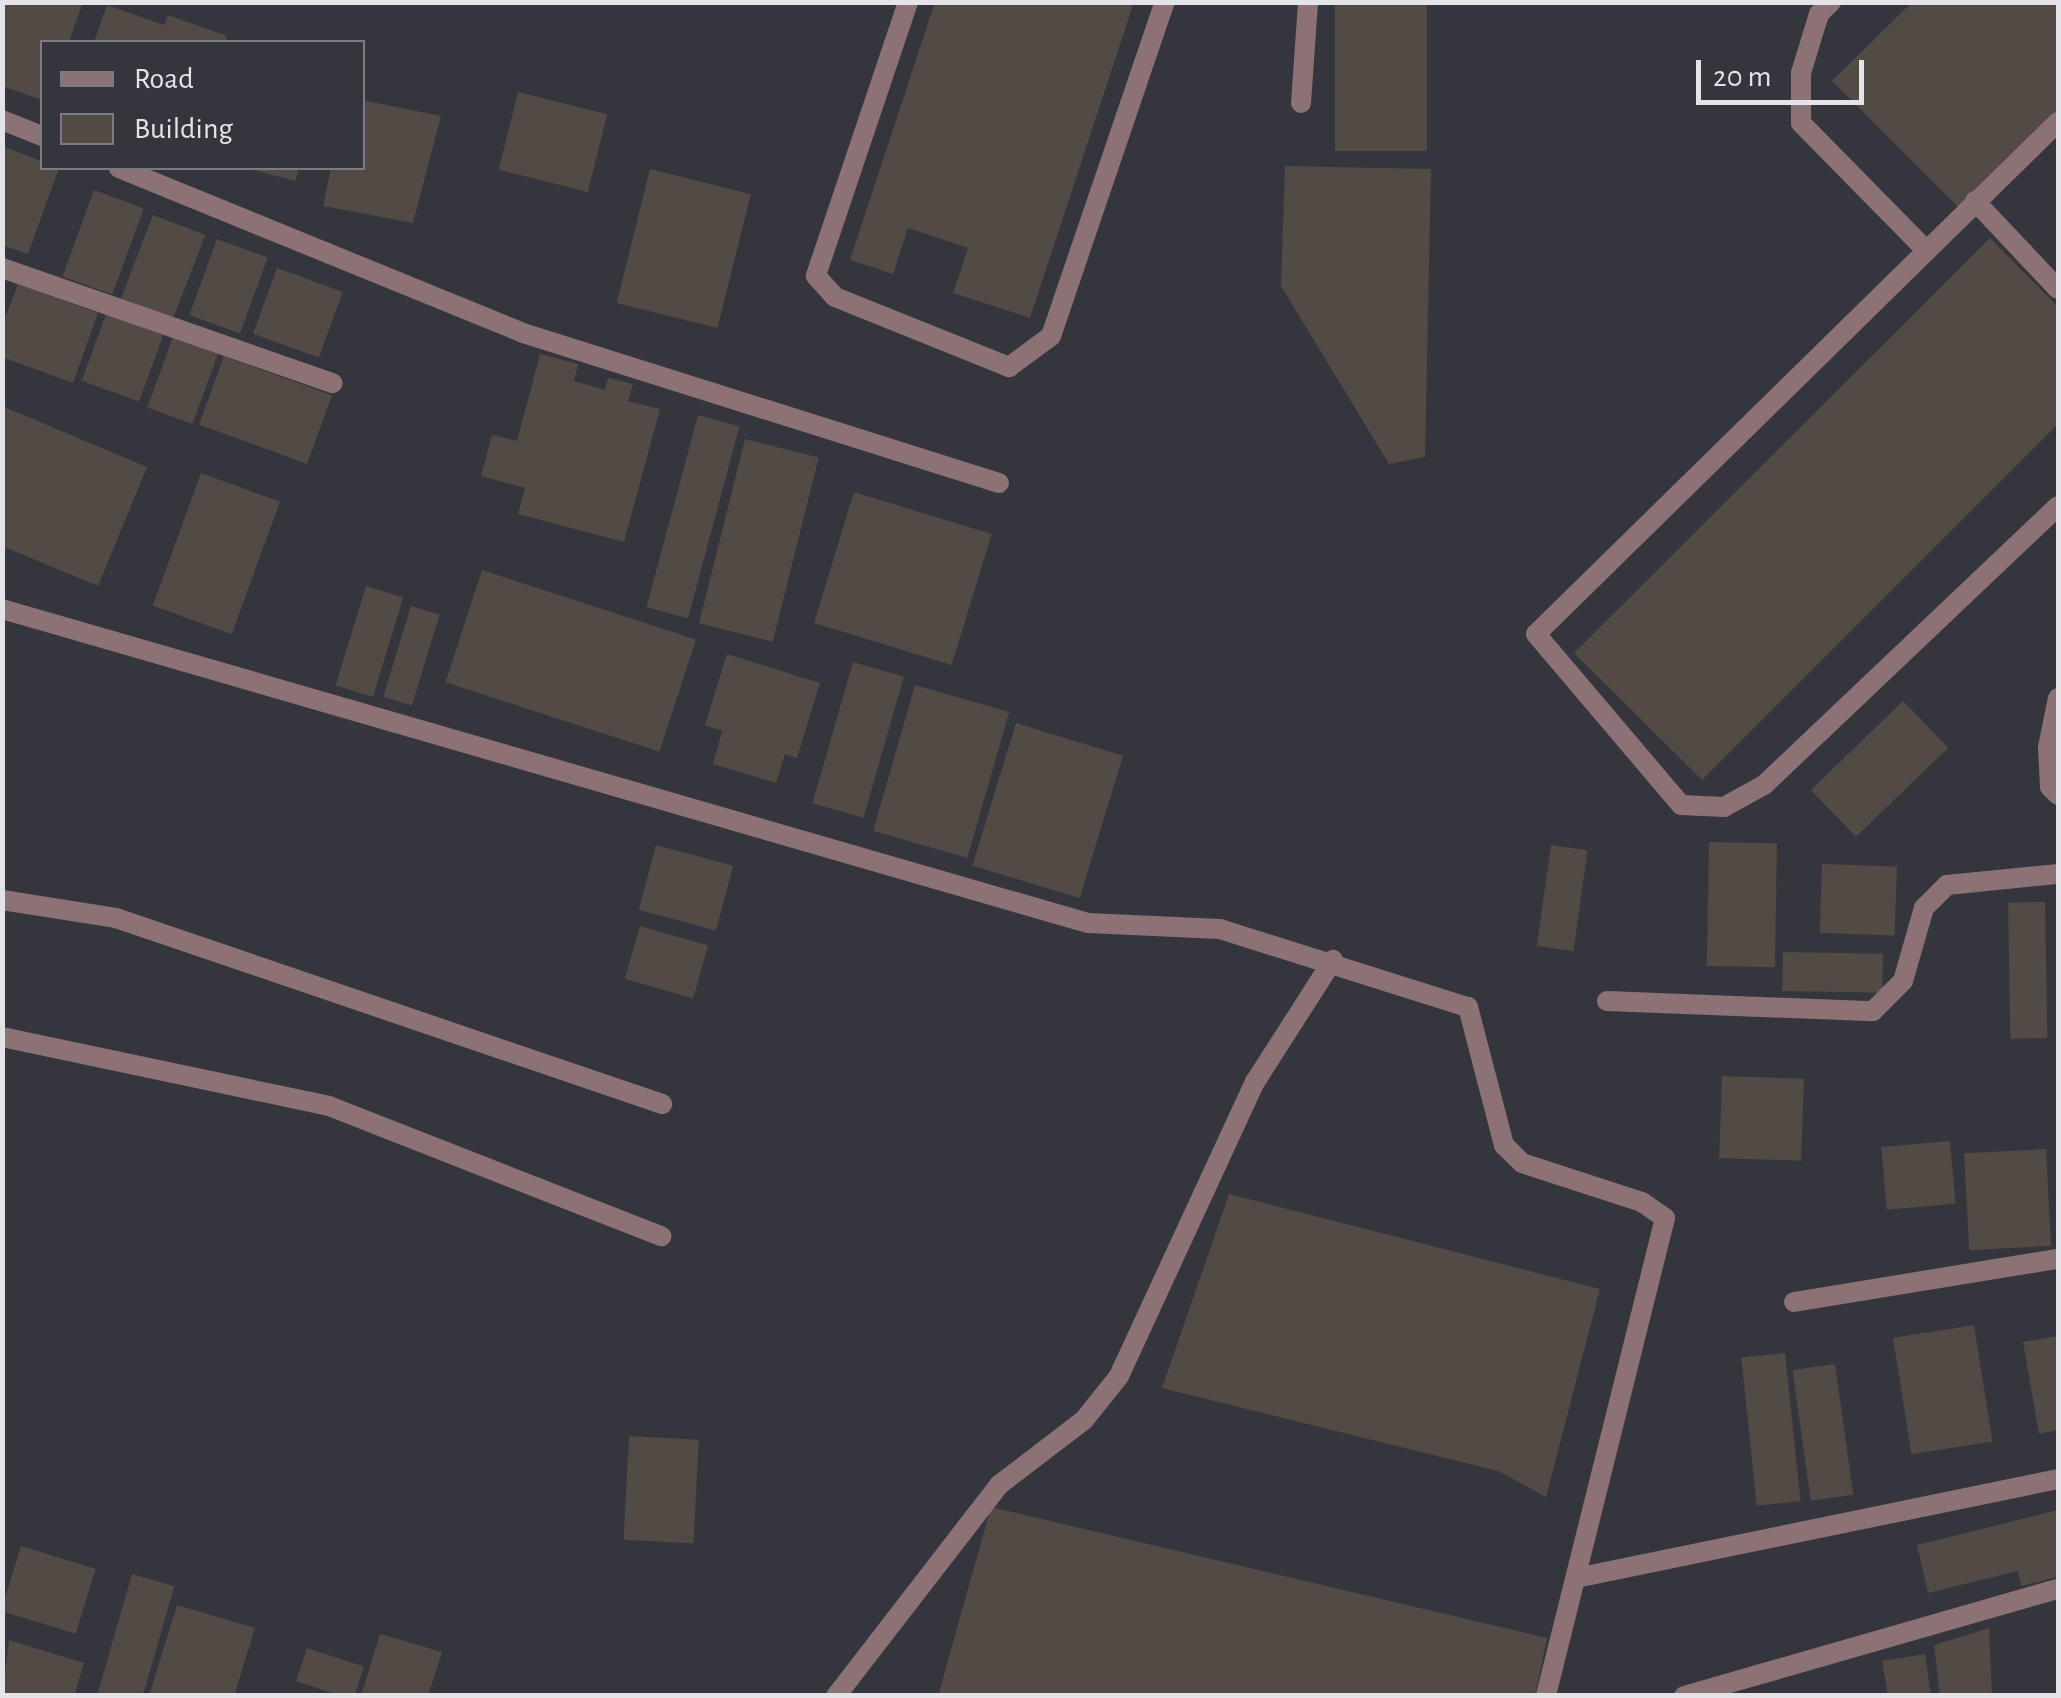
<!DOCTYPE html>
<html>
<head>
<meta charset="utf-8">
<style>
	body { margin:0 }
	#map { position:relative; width:2061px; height:1698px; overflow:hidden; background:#35353d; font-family:"Alegreya Sans",sans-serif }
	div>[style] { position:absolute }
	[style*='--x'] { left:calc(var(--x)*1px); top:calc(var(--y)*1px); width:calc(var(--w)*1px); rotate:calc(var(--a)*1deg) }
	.building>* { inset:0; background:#524a45; transform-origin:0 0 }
	.lane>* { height:20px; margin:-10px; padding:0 10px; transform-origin:10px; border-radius:10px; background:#8c7275 }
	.street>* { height:20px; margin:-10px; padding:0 10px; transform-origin:10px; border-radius:10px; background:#8c7275 }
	span { translate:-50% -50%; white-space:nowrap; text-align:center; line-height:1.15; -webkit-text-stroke:8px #35353d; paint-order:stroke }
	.frame { position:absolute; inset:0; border:5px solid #e3e3e8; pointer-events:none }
	.legend { position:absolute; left:40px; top:40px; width:325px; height:130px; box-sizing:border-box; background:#35353d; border:2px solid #7b7b81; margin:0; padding:12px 18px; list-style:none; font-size:30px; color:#e3e3e8 }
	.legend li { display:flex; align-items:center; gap:20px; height:50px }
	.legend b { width:50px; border:2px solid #7b7b81 }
	.scale { position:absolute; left:1696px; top:60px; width:168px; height:45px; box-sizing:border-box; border:5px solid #e3e3e8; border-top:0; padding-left:12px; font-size:30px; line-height:35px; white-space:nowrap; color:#e3e3e8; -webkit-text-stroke:8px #35353d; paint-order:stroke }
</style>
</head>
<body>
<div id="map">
	<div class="building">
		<div style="clip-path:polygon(2px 2px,83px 2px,69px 42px,42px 42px,42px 100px,2px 86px)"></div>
		<div style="clip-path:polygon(935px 2px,1134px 2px,1030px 318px,953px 293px,968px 248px,908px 228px,893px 274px,850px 260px)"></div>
		<div style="left:1335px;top:2px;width:92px;height:149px"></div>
		<div style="clip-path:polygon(1912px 2px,2058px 2px,2058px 114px,1961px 210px,1832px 81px)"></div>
		<div style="clip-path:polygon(107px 5px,164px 25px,168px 15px,227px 36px,225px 42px,94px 42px)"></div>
		<div style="left:518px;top:92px;width:92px;height:80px;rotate:14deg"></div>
		<div style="clip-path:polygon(362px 100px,441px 116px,413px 223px,323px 206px,331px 168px,362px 168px)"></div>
		<div style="clip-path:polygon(2px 146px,59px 168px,28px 254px,2px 245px)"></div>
		<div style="clip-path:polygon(1285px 166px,1431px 169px,1425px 457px,1389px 464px,1281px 286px)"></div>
		<div style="clip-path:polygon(247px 168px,299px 168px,295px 181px)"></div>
		<div style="left:650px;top:169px;width:104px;height:138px;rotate:14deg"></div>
		<div style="left:94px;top:190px;width:53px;height:92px;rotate:20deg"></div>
		<div style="left:153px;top:215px;width:56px;height:90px;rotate:21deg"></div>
		<div style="clip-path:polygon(1990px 238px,2058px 307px,2058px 424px,1702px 780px,1574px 653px)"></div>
		<div style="left:217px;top:239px;width:54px;height:81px;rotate:20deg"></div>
		<div style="left:277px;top:268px;width:70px;height:70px;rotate:20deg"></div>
		<div style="clip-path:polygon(18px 284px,98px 313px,73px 383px,2px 357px,2px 326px)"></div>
		<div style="left:106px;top:314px;width:61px;height:71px;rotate:20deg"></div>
		<div style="left:173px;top:337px;width:48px;height:75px;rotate:20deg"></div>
		<div style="clip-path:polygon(540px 354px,578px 364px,574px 381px,605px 390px,608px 378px,633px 384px,628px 401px,660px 409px,624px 542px,518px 514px,525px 488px,481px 476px,492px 435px,517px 441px)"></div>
		<div style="left:224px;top:356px;width:115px;height:73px;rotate:20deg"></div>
		<div style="clip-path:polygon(2px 406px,147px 467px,98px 586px,2px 546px)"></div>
		<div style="left:698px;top:415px;width:43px;height:199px;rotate:15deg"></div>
		<div style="left:745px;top:439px;width:76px;height:190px;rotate:14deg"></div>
		<div style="left:201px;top:473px;width:84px;height:141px;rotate:20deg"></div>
		<div style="left:854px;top:492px;width:144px;height:137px;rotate:17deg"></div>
		<div style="left:482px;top:570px;width:225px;height:118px;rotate:18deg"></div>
		<div style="left:366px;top:586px;width:39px;height:104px;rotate:17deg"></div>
		<div style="left:411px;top:606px;width:30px;height:95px;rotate:17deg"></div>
		<div style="clip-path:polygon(727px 654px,820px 683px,797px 758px,785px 754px,776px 783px,713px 764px,722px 731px,705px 725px)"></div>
		<div style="left:853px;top:662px;width:53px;height:147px;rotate:16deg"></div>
		<div style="left:915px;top:685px;width:98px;height:152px;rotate:16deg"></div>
		<div style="left:1903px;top:701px;width:65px;height:128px;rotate:46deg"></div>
		<div style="left:1016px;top:723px;width:112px;height:149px;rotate:17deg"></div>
		<div style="left:1709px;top:842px;width:68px;height:124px;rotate:1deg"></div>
		<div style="left:656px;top:845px;width:80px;height:67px;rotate:15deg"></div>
		<div style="left:1551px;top:845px;width:37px;height:102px;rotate:8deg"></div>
		<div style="left:1822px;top:864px;width:75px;height:69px;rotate:2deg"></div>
		<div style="left:2045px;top:902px;width:136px;height:37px;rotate:89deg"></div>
		<div style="left:640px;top:926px;width:71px;height:55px;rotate:16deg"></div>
		<div style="left:1783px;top:952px;width:100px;height:39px;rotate:1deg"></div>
		<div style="left:1722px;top:1076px;width:82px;height:82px;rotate:2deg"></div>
		<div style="left:1950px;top:1141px;width:63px;height:69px;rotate:85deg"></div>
		<div style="left:2046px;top:1149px;width:97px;height:82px;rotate:87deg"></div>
		<div style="clip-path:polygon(1229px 1194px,1600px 1289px,1546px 1497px,1498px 1471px,1162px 1388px)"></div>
		<div style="left:1974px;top:1325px;width:118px;height:82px;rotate:81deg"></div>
		<div style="clip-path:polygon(2058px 1336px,2058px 1430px,2039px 1434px,2023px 1342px)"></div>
		<div style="left:1785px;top:1353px;width:149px;height:44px;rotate:84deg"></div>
		<div style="left:1835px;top:1364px;width:132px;height:43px;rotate:82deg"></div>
		<div style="left:629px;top:1436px;width:70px;height:104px;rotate:3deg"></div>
		<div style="clip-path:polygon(991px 1507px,1547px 1638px,1535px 1696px,938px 1696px)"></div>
		<div style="clip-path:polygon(2058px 1510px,2058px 1577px,2021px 1586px,2018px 1571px,1928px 1593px,1917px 1545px)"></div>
		<div style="left:21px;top:1546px;width:78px;height:68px;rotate:17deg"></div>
		<div style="left:132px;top:1574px;width:44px;height:127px;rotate:16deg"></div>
		<div style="clip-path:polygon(177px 1605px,255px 1628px,234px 1696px,149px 1696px)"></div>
		<div style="clip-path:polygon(1989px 1628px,1992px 1696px,1940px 1696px,1934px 1645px)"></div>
		<div style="clip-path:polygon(380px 1634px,442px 1652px,428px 1696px,361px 1696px)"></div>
		<div style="clip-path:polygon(9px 1640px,84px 1663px,74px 1696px,2px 1696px)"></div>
		<div style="left:307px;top:1648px;width:60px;height:35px;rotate:18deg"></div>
		<div style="clip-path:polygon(1925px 1654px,1931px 1696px,1888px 1696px,1882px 1661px)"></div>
	</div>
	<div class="lane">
		<div style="--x:1831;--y:2;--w:17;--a:135"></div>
		<div style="--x:1819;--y:14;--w:62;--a:107"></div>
		<div style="--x:1801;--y:73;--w:50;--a:90"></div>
		<div style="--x:1801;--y:123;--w:175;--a:45.5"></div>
		<div style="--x:1301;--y:103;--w:101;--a:-86"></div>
		<div style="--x:2058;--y:122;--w:731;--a:135.55"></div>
		<div style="--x:1536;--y:634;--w:224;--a:49.7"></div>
		<div style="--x:1681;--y:805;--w:43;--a:2.7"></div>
		<div style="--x:1724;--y:807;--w:46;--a:-28.8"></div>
		<div style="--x:1764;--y:785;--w:405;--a:-43.5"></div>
		<div style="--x:1975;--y:201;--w:121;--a:46.7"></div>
		<div style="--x:2058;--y:698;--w:50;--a:101.5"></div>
		<div style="--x:2048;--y:747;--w:40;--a:87.1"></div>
		<div style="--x:2050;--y:787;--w:11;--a:45"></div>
		<div style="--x:2;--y:900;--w:115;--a:9"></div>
		<div style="--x:116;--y:918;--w:577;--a:18.81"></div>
		<div style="--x:2;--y:1037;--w:334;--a:11.9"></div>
		<div style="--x:329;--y:1106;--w:357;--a:21.4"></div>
	</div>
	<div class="street">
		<div style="--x:908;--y:2;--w:289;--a:108.6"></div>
		<div style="--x:816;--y:276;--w:28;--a:48"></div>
		<div style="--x:835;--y:297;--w:188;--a:21.9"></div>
		<div style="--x:1009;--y:367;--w:52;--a:-36.4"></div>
		<div style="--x:1051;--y:336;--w:353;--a:-71.2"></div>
		<div style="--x:2;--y:120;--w:43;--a:21.8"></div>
		<div style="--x:119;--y:168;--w:436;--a:22.2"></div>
		<div style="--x:523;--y:333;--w:499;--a:17.5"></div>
		<div style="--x:2;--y:268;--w:350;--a:19.2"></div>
		<div style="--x:2;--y:609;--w:1130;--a:16.13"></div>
		<div style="--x:1088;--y:923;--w:132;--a:2.6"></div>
		<div style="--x:1220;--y:929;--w:260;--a:17.5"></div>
		<div style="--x:1468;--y:1007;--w:143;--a:75.4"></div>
		<div style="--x:1504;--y:1145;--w:25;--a:45"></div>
		<div style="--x:1522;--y:1163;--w:126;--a:18"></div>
		<div style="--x:1642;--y:1202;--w:28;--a:35"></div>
		<div style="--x:1665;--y:1218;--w:493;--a:104"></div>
		<div style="--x:1607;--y:1001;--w:266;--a:2.2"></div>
		<div style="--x:1873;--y:1011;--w:42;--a:-45"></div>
		<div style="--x:1903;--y:981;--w:76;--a:-74"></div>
		<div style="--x:1924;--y:908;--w:33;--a:-45"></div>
		<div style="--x:1947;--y:885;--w:112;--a:-5.7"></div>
		<div style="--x:1794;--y:1302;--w:267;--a:-9.3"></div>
		<div style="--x:1576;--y:1578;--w:492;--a:-11.6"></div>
		<div style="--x:836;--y:1696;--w:267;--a:-52.3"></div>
		<div style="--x:999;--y:1485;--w:107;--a:-37.4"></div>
		<div style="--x:1084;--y:1420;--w:56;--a:-51.5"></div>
		<div style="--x:1119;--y:1376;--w:324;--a:-65.2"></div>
		<div style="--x:1255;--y:1082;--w:145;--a:-57.4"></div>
		<div style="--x:1684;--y:1696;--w:389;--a:-16"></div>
	</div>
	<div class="frame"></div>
	<ul class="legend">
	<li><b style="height:12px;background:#8c7275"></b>Road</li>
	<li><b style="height:28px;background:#524a45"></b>Building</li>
	</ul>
	<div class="scale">20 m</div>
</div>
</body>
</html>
